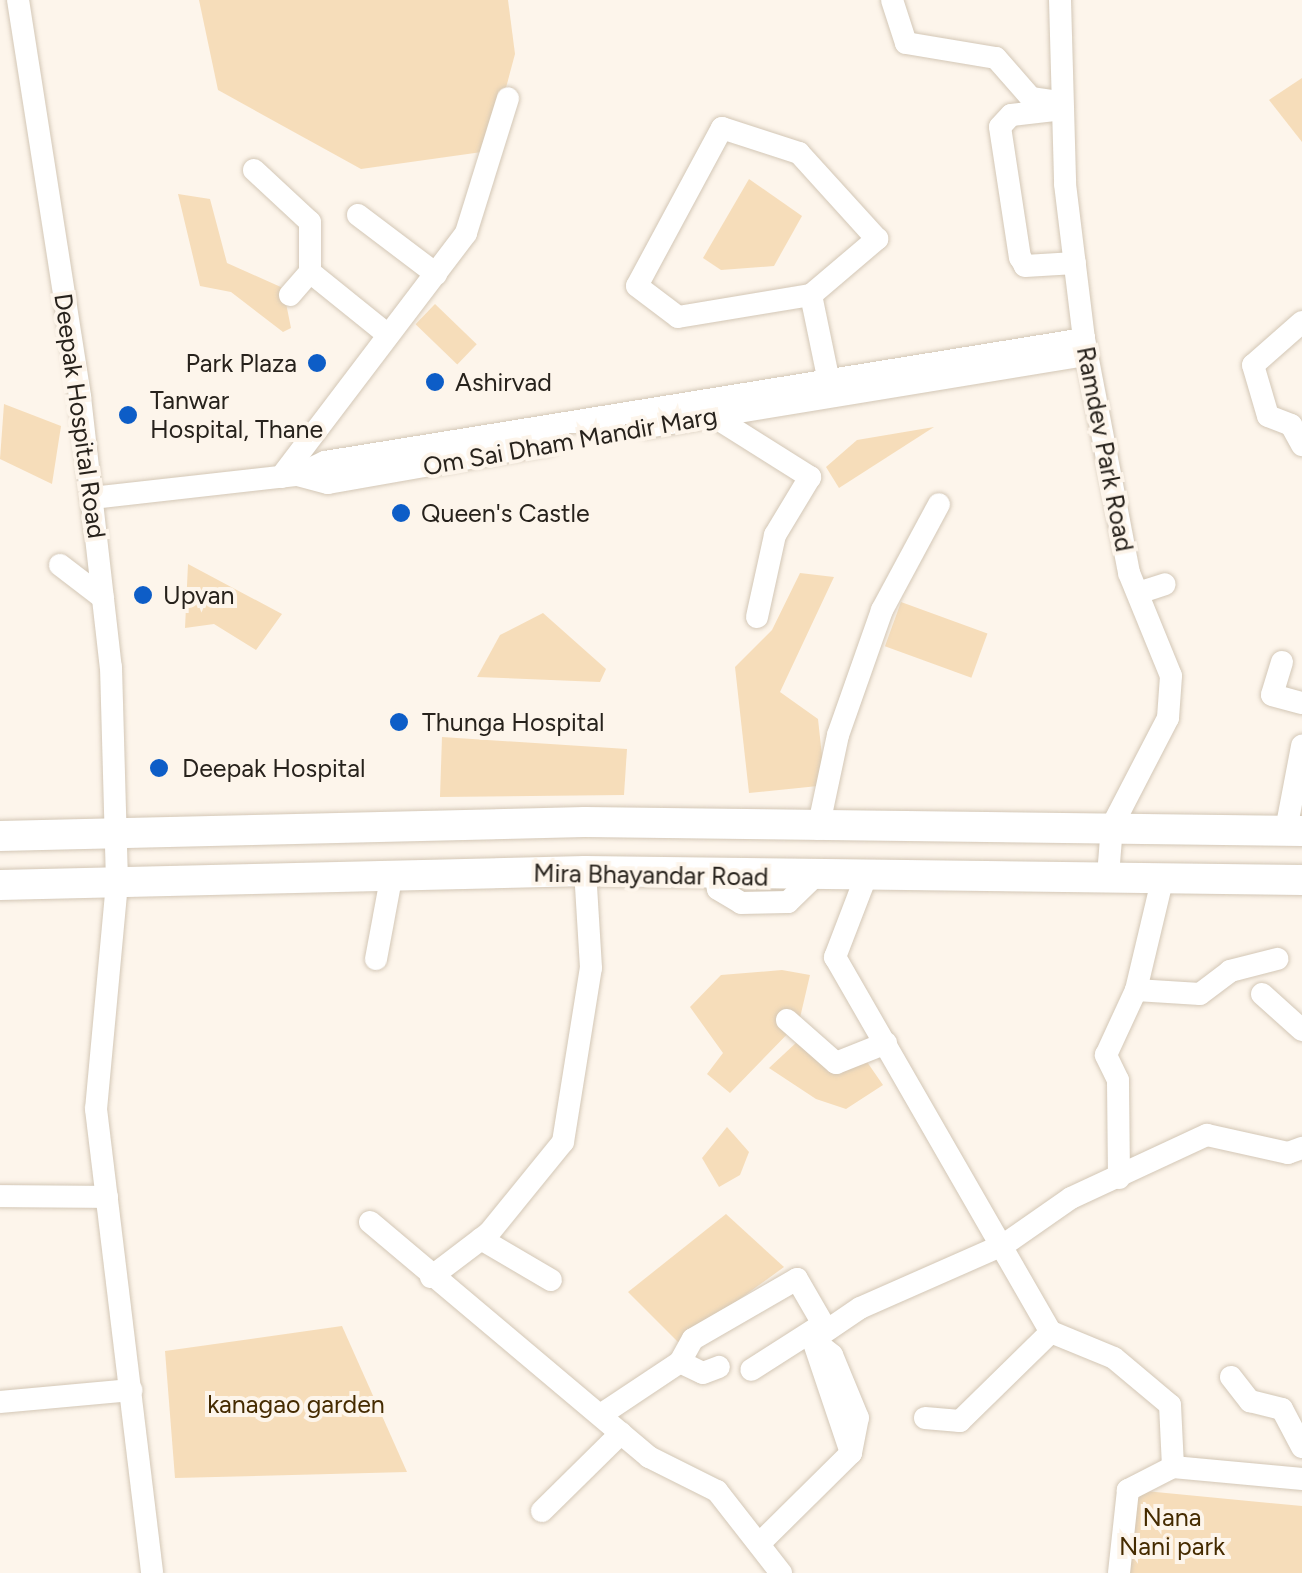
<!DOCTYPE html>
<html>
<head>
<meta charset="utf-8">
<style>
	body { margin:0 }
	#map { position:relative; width:1302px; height:1573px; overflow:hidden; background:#fdf5eb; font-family:Figtree,sans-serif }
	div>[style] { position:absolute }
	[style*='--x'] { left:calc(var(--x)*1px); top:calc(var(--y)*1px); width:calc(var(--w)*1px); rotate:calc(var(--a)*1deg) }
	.green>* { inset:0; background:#f6ddba; transform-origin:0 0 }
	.roads { filter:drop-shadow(0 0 2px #d3c7b6) drop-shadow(0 0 2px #d3c7b6) }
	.minor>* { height:22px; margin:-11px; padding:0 11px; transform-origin:11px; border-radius:11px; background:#fff }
	.major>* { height:30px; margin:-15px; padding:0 15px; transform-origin:15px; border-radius:15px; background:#fff }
	.dots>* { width:28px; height:28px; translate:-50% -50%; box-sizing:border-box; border:5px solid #fdf5eb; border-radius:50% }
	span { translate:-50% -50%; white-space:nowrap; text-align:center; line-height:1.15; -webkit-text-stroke:8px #fdf5eb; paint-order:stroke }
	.poi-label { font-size:25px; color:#27221c }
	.right { translate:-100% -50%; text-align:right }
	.left { translate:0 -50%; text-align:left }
	.street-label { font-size:25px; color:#27221c }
	.park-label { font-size:25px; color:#452b00 }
</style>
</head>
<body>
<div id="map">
	<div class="green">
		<div style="clip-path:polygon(199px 0,508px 0,515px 54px,489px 151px,361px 169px,218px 90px)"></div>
		<div style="clip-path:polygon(1302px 78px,1302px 142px,1269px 100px)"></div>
		<div style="clip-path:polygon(749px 179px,802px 216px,774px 266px,721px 270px,703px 258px)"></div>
		<div style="clip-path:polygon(178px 194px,210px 199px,227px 263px,283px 288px,291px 328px,283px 332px,231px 292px,200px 286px)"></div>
		<div style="left:435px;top:304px;width:58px;height:28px;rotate:44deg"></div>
		<div style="clip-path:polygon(4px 404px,61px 426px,52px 484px,0 459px)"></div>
		<div style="clip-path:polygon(934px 427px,839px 488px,826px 467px,857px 440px)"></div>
		<div style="clip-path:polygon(188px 564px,282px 614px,256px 650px,214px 624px,185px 628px)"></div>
		<div style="clip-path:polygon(800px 573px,834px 577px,780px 692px,818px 719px,823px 765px,818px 786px,749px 793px,735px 667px,772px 630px)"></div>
		<div style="left:901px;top:602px;width:92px;height:47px;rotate:20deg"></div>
		<div style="clip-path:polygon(543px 613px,606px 669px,600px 682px,477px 677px,500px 635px)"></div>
		<div style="clip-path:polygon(442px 737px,627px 749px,624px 795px,440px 797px)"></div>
		<div style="clip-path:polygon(782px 970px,810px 975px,799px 1022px,730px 1093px,707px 1074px,723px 1053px,690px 1007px,721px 975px)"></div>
		<div style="clip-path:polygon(798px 1041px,840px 1074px,865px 1059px,883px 1085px,846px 1109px,816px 1099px,769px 1068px)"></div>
		<div style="clip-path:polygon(727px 1127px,749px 1152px,740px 1175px,719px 1187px,702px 1158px)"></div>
		<div style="clip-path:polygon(726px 1214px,784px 1267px,679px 1343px,628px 1292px)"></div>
		<div style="clip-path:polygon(342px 1326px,407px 1472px,175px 1478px,165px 1351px)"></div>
		<div style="clip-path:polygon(1135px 1490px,1302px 1506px,1302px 1573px,1126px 1573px)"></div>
	</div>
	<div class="roads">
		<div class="minor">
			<div style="--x:18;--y:0;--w:402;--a:81.1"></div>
			<div style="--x:80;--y:397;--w:272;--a:83.5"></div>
			<div style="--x:111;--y:667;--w:216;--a:88.4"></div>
			<div style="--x:117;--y:883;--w:227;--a:95.3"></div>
			<div style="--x:96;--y:1109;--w:467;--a:83.1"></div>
			<div style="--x:892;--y:0;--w:45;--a:72"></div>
			<div style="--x:906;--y:43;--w:91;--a:9.5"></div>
			<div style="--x:996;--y:58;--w:53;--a:48.8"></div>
			<div style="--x:1031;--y:98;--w:29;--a:8"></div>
			<div style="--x:1060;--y:0;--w:184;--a:88.4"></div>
			<div style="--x:1065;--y:184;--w:156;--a:83"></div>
			<div style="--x:1084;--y:339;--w:238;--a:79.1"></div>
			<div style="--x:1129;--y:573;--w:111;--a:67.8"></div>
			<div style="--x:1171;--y:676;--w:42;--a:94.1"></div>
			<div style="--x:1168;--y:718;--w:122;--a:117.4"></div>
			<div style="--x:1112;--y:826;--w:50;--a:94.6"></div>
			<div style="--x:1063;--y:109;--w:52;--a:173.4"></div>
			<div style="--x:1011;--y:115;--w:16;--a:133"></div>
			<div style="--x:1000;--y:127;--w:132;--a:81.3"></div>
			<div style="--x:1020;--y:257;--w:10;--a:61"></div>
			<div style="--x:1025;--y:266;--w:50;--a:-3.4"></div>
			<div style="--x:254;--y:170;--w:76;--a:42.9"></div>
			<div style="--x:310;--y:222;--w:50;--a:90"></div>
			<div style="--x:310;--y:272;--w:100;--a:38.9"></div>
			<div style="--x:358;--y:215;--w:98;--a:37.1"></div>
			<div style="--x:290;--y:295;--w:30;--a:-49"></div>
			<div style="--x:811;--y:295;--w:87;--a:-40.3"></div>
			<div style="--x:877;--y:239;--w:116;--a:-132.2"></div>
			<div style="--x:799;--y:153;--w:81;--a:-162"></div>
			<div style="--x:722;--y:128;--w:179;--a:118.3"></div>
			<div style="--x:637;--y:286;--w:51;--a:37.1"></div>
			<div style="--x:678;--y:317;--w:135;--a:-9.4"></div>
			<div style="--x:811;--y:295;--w:84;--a:78.3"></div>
			<div style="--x:1302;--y:322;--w:65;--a:138.7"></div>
			<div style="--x:1253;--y:365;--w:53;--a:73.6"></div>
			<div style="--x:1268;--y:416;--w:25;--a:21"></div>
			<div style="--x:1291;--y:425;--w:23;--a:61"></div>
			<div style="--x:713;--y:416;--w:115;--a:32.2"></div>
			<div style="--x:810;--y:477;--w:68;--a:121.1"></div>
			<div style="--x:775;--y:535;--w:84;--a:102.4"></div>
			<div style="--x:646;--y:427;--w:447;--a:-9.3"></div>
			<div style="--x:298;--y:475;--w:31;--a:15"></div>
			<div style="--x:328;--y:483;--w:225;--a:-10"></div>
			<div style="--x:281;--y:477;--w:306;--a:-52.8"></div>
			<div style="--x:466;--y:233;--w:141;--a:-72.7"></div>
			<div style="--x:92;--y:498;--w:207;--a:-6.4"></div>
			<div style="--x:298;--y:475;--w:30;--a:-26"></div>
			<div style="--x:325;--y:462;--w:769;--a:-9.21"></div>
			<div style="--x:60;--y:565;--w:54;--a:37.5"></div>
			<div style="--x:1138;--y:593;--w:28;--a:-18"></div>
			<div style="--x:1282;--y:662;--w:34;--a:107"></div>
			<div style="--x:1272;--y:695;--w:31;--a:15"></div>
			<div style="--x:818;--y:829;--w:96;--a:-78"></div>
			<div style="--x:838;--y:735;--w:133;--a:-70.6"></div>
			<div style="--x:882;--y:610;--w:120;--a:-61.7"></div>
			<div style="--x:1286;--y:830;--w:86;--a:-79.2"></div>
			<div style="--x:715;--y:875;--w:14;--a:78"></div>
			<div style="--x:718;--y:889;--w:27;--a:31"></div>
			<div style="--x:741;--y:903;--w:47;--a:-1.2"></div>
			<div style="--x:788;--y:902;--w:35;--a:-44"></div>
			<div style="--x:865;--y:879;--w:84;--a:111"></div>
			<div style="--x:835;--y:957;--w:433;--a:60.1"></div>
			<div style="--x:1051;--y:1332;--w:68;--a:22.4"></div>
			<div style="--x:1114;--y:1358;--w:73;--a:40"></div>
			<div style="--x:1170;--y:1405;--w:62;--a:87.2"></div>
			<div style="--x:1173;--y:1467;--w:51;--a:152.9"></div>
			<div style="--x:1128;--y:1490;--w:83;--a:96.2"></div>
			<div style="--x:376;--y:959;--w:81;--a:-79.4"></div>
			<div style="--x:1136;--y:990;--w:64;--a:3.6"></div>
			<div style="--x:1200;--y:994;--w:38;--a:-37"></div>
			<div style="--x:1230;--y:971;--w:49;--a:-14.3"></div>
			<div style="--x:1262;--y:994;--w:54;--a:42"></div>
			<div style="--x:787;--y:1020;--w:65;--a:41.3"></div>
			<div style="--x:836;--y:1063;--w:54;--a:-21.8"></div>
			<div style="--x:1119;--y:1178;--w:98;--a:-90.6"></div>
			<div style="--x:1118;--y:1080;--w:28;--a:-116"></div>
			<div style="--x:1106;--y:1055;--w:72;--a:-65.2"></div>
			<div style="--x:1136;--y:990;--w:116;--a:-76.6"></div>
			<div style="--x:0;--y:1196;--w:107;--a:0.5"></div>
			<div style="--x:370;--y:1222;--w:365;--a:40.1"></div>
			<div style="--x:649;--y:1457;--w:76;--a:26.6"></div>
			<div style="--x:717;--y:1491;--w:104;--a:52"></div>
			<div style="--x:481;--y:1239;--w:81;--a:30.4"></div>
			<div style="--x:431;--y:1277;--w:73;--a:-37.2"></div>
			<div style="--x:489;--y:1233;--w:117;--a:-50.9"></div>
			<div style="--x:563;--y:1142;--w:176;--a:-80.9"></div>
			<div style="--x:591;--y:968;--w:97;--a:-93.5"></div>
			<div style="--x:813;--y:1340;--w:57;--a:-34.2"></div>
			<div style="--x:860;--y:1308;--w:158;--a:-23.8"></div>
			<div style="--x:1005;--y:1244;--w:80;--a:-34.9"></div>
			<div style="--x:1071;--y:1198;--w:150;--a:-24.9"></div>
			<div style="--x:1207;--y:1135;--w:83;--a:12.5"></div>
			<div style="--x:1288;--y:1153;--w:15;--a:-20"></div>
			<div style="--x:680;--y:1362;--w:25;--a:26"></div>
			<div style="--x:703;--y:1373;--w:17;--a:-21"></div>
			<div style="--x:1231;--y:1377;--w:31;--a:52"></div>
			<div style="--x:1250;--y:1401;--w:33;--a:14"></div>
			<div style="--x:1282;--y:1409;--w:43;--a:62.2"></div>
			<div style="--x:0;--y:1402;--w:132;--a:-5.2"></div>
			<div style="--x:605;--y:1412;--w:90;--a:-33.7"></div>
			<div style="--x:680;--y:1362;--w:26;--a:-61"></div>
			<div style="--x:693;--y:1339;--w:120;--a:-30"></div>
			<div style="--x:797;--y:1279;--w:52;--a:60"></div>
			<div style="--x:823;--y:1324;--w:85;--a:147.4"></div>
			<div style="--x:925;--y:1418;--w:35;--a:5"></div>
			<div style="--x:960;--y:1421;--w:127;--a:-44.4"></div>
			<div style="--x:1173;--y:1467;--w:130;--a:5.3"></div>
			<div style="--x:542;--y:1511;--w:111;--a:-44.6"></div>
			<div style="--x:760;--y:1543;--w:128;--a:-44.7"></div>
			<div style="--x:851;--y:1453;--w:36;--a:-79"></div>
			<div style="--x:858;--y:1418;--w:68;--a:-112.4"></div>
			<div style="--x:832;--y:1355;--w:24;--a:-142"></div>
			<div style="--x:813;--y:1340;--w:119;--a:71.4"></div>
		</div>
		<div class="major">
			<div style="--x:0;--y:836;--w:585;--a:-1.37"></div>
			<div style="--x:585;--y:822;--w:717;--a:0.72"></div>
			<div style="--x:0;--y:885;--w:585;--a:-1.37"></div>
			<div style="--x:585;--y:871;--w:717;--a:0.72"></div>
		</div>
	</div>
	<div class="dots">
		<div style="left:317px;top:363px;background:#0d5dc7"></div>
		<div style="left:435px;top:382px;background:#0d5dc7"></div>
		<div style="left:128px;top:415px;background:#0d5dc7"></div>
		<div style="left:401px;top:513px;background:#0d5dc7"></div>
		<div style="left:143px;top:595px;background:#0d5dc7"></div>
		<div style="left:399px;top:722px;background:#0d5dc7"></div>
		<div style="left:159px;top:768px;background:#0d5dc7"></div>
	</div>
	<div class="poi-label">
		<span class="right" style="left:297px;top:363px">Park Plaza</span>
		<span class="left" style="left:455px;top:382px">Ashirvad</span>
		<span class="left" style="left:150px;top:415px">Tanwar<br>Hospital, Thane</span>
		<span class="left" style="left:421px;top:513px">Queen's Castle</span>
		<span class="left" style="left:163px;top:595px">Upvan</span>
		<span class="left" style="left:422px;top:722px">Thunga Hospital</span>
		<span class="left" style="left:182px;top:768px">Deepak Hospital</span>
	</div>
	<div class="street-label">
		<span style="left:80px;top:416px;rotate:82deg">Deepak Hospital Road</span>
		<span style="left:570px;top:441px;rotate:-10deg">Om Sai Dham Mandir Marg</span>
		<span style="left:1105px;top:449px;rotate:79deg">Ramdev Park Road</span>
		<span style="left:651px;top:875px;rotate:1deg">Mira Bhayandar Road</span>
	</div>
	<div class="park-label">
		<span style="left:296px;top:1404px">kanagao garden</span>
		<span style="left:1172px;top:1532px">Nana<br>Nani park</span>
	</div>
</div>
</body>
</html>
